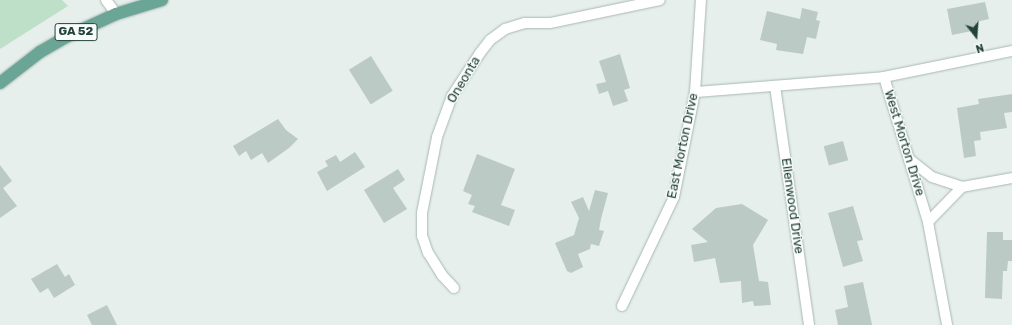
<!DOCTYPE html>
<html>
<head>
<meta charset="utf-8">
<style>
	body { margin:0 }
	#map { position:relative; width:1012px; height:325px; overflow:hidden; background:#e6efeb; font-family:Rubik,sans-serif }
	div>[style] { position:absolute }
	[style*='--x'] { left:calc(var(--x)*1px); top:calc(var(--y)*1px); width:calc(var(--w)*1px); rotate:calc(var(--a)*1deg) }
	.green>* { inset:0; background:#bfe0c8 }
	.building>* { inset:0; background:#bbcac4; transform-origin:0 0 }
	.roads { filter:drop-shadow(0 0 1px #a8b8b2) drop-shadow(0 0 1px #a8b8b2) }
	.street>* { height:10px; margin:-5px; padding:0 5px; transform-origin:5px; border-radius:5px; background:#fff }
	.primary>* { height:12px; margin:-6px; padding:0 6px; transform-origin:6px; border-radius:6px; background:#6aa596 }
	span { translate:-50% -50%; white-space:nowrap; text-align:center; line-height:1.15; -webkit-text-stroke:3px #f7fbf9; paint-order:stroke }
	.shield-label span { padding:1px 3px; background:#f7fbf9; border:1px solid; border-radius:3px; -webkit-text-stroke-width:0 }
	.shield-label { font-size:12px; color:#24423a; font-weight:700 }
	.street-label { font-size:13px; color:#24423a }
	.north { position:absolute; left:956px; top:16px; width:40px; height:40px; -webkit-text-stroke:3px #f7fbf9; paint-order:stroke; rotate:163deg; font-size:11px; font-weight:700; line-height:16px; text-align:center; color:#24423a }
	.north::after { content:''; display:block; margin:auto; width:14px; height:18px; background:#24423a; clip-path:polygon(50% 0,100% 100%,50% 72%,0 100%) }
</style>
</head>
<body>
<div id="map">
	<div class="green">
		<div style="clip-path:polygon(0 0,62px 0,68px 6px,0 49px)"></div>
	</div>
	<div class="building">
		<div style="clip-path:polygon(985px 2px,989px 19px,976px 22px,977px 30px,952px 35px,947px 9px)"></div>
		<div style="clip-path:polygon(802px 8px,818px 12px,816px 20px,820px 21px,816px 39px,807px 37px,803px 54px,776px 50px,777px 44px,760px 40px,767px 11px,800px 19px)"></div>
		<div style="clip-path:polygon(620px 54px,630px 88px,624px 90px,628px 101px,613px 106px,608px 91px,599px 94px,596px 84px,606px 82px,599px 61px)"></div>
		<div style="left:371px;top:56px;width:41px;height:26px;rotate:58deg"></div>
		<div style="clip-path:polygon(1012px 94px,1012px 112px,1004px 113px,1007px 128px,980px 132px,981px 140px,974px 141px,976px 156px,964px 158px,957px 108px,979px 104px,978px 99px)"></div>
		<div style="clip-path:polygon(278px 119px,286px 130px,298px 139px,289px 148px,268px 163px,262px 153px,251px 160px,246px 151px,239px 156px,233px 146px)"></div>
		<div style="left:843px;top:141px;width:20px;height:20px;rotate:75deg"></div>
		<div style="clip-path:polygon(355px 152px,365px 167px,327px 191px,317px 172px,328px 166px,325px 161px,336px 155px,340px 162px)"></div>
		<div style="clip-path:polygon(477px 154px,515px 169px,501px 205px,515px 210px,509px 226px,472px 212px,475px 206px,468px 204px,472px 195px,463px 191px)"></div>
		<div style="clip-path:polygon(0 165px,12px 181px,3px 188px,17px 206px,0 218px)"></div>
		<div style="clip-path:polygon(398px 169px,405px 180px,393px 188px,407px 209px,384px 223px,364px 190px)"></div>
		<div style="clip-path:polygon(595px 190px,608px 193px,601px 219px,599px 230px,604px 231px,599px 246px,591px 244px,590px 249px,578px 254px,583px 267px,571px 273px,567px 271px,555px 243px,574px 235px,579px 218px,571px 202px,583px 197px,589px 211px)"></div>
		<div style="clip-path:polygon(742px 204px,768px 220px,753px 245px,759px 281px,768px 282px,771px 305px,754px 306px,753px 301px,742px 303px,741px 281px,720px 283px,715px 258px,694px 262px,691px 245px,708px 242px,692px 229px,716px 208px)"></div>
		<div style="clip-path:polygon(853px 206px,863px 240px,857px 241px,863px 261px,843px 267px,828px 213px)"></div>
		<div style="clip-path:polygon(987px 232px,1003px 232px,1003px 240px,1012px 240px,1012px 261px,1008px 261px,1007px 271px,1003px 271px,1002px 299px,985px 298px)"></div>
		<div style="clip-path:polygon(57px 264px,65px 277px,69px 274px,75px 285px,54px 298px,48px 288px,40px 293px,31px 279px)"></div>
		<div style="clip-path:polygon(863px 282px,872px 325px,838px 325px,835px 310px,848px 307px,844px 286px)"></div>
		<div style="clip-path:polygon(107px 305px,117px 325px,92px 325px,87px 315px)"></div>
	</div>
	<div class="roads">
		<div class="street">
			<div style="--x:106;--y:0;--w:17;--a:54"></div>
			<div style="--x:884;--y:77;--w:131;--a:-11.5"></div>
			<div style="--x:775;--y:86;--w:241;--a:81.9"></div>
			<div style="--x:695;--y:92;--w:190;--a:-4.5"></div>
			<div style="--x:884;--y:77;--w:152;--a:73.1"></div>
			<div style="--x:928;--y:222;--w:105;--a:79.5"></div>
			<div style="--x:909;--y:159;--w:29;--a:38"></div>
			<div style="--x:932;--y:177;--w:32;--a:18"></div>
			<div style="--x:928;--y:222;--w:49;--a:-45.8"></div>
			<div style="--x:962;--y:187;--w:51;--a:-10.2"></div>
			<div style="--x:454;--y:288;--w:18;--a:-133"></div>
			<div style="--x:442;--y:275;--w:26;--a:-122"></div>
			<div style="--x:428;--y:253;--w:18;--a:-109"></div>
			<div style="--x:422;--y:236;--w:23;--a:-90"></div>
			<div style="--x:422;--y:213;--w:77;--a:-78.8"></div>
			<div style="--x:437;--y:137;--w:44;--a:-69.9"></div>
			<div style="--x:452;--y:96;--w:51;--a:-56.9"></div>
			<div style="--x:480;--y:53;--w:16;--a:-52"></div>
			<div style="--x:490;--y:40;--w:19;--a:-36"></div>
			<div style="--x:505;--y:29;--w:21;--a:-17"></div>
			<div style="--x:525;--y:23;--w:25;--a:0"></div>
			<div style="--x:550;--y:23;--w:112;--a:-11.8"></div>
			<div style="--x:622;--y:306;--w:121;--a:-64.5"></div>
			<div style="--x:674;--y:197;--w:107;--a:-78.7"></div>
			<div style="--x:695;--y:92;--w:92;--a:-86.3"></div>
		</div>
		<div class="primary">
			<div style="--x:0;--y:83;--w:51;--a:-37.8"></div>
			<div style="--x:40;--y:52;--w:30;--a:-30"></div>
			<div style="--x:66;--y:37;--w:55;--a:-24.7"></div>
			<div style="--x:116;--y:14;--w:48;--a:-16.9"></div>
		</div>
	</div>
	<div class="shield-label">
		<span style="left:76px;top:32px">GA 52</span>
	</div>
	<div class="street-label">
		<span style="left:464px;top:80px;rotate:-59deg">Oneonta</span>
		<span style="left:904px;top:143px;rotate:73deg">West Morton Drive</span>
		<span style="left:683px;top:146px;rotate:-78deg">East Morton Drive</span>
		<span style="left:792px;top:206px;rotate:82deg">Ellenwood Drive</span>
	</div>
	<div class="north">N</div>
</div>
</body>
</html>
